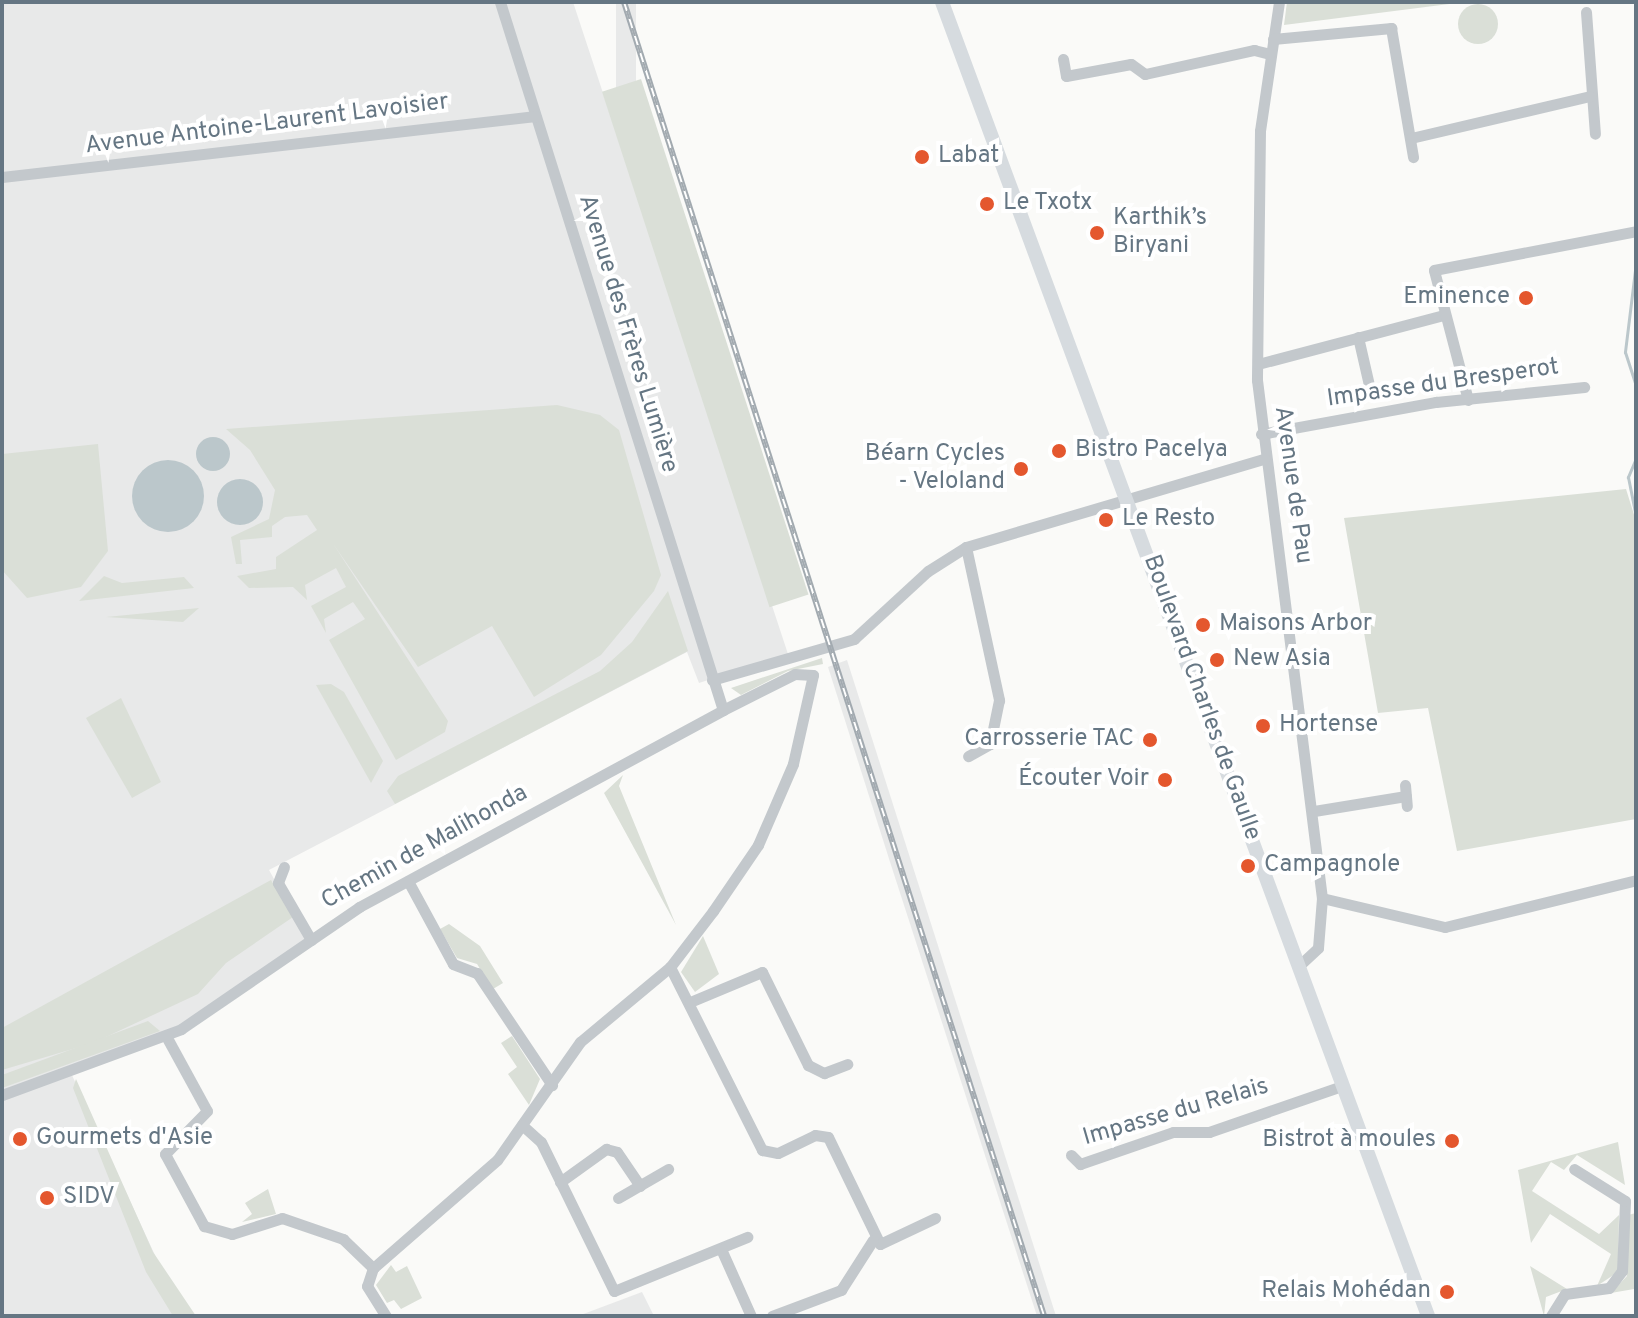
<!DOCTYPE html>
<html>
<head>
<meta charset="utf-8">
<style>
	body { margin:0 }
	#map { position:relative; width:1638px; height:1318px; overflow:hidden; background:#fafaf8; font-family:Overpass,sans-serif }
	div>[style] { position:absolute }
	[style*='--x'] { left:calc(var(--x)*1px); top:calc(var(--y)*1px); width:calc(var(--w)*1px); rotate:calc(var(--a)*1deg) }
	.built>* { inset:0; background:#e8e9e9; transform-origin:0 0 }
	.green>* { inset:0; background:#dadfd7; transform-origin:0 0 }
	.round { border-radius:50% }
	.water>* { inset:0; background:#bbc7cb }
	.stream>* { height:3px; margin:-1.5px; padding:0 1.5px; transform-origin:1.5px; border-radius:1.5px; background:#bbc7cb }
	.street>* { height:11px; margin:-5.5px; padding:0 5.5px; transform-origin:5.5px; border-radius:5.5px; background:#c3c8cc }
	.secondary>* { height:14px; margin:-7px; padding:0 7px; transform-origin:7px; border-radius:7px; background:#d6dbdf }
	.rail>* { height:6px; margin-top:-3px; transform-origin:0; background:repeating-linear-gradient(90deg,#fff 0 9px,#a2aab0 0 18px); box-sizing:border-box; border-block:2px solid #a2aab0 }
	.dots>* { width:22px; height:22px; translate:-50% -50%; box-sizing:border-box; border:4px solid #fff; border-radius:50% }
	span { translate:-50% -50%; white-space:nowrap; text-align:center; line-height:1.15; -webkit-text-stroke:8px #fff; paint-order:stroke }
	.street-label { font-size:24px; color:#657683 }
	.poi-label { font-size:24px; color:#657683 }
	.left { translate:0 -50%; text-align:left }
	.right { translate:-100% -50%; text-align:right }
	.frame { position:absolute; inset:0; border:4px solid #657683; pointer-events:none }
</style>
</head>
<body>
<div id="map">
	<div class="built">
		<div style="clip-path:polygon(2px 2px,573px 2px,788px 654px,699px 683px,687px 652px,269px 870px,309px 942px,215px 1009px,71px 1073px,183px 1316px,2px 1316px)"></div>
		<div style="left:616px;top:2px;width:20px;height:674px"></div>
		<div style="clip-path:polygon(847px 660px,1056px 1316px,1037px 1316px,891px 865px,828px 667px)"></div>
		<div style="clip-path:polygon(642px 1292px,654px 1316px,578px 1316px)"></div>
	</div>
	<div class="green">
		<div style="clip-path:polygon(1287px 2px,1465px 2px,1284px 25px)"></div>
		<div class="round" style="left:1458px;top:4px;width:40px;height:40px"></div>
		<div style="left:641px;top:79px;width:542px;height:41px;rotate:72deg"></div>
		<div style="clip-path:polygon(557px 405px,600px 415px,619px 430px,661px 575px,654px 591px,601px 655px,534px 697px,492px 626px,418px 667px,334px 545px,448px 721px,445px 732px,396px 760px,329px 640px,365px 619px,353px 602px,324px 619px,326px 633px,311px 606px,346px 587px,336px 568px,305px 585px,307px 600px,293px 587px,249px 588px,237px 576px,276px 569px,276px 557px,317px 530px,307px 515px,285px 517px,272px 526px,272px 537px,240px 540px,242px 564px,236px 564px,231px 537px,269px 519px,275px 490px,250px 450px,226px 429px)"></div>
		<div style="clip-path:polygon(98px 444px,108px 551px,81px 587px,27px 598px,2px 570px,2px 454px)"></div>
		<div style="clip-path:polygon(1626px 489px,1636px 521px,1636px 819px,1457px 851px,1428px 708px,1378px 713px,1344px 518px)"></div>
		<div style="clip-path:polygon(104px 576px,122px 583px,184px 577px,194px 588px,79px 601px)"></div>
		<div style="clip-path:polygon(668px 591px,688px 651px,395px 804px,387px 791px,398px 776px,600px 671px,632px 642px)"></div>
		<div style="clip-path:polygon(199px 608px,183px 622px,106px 617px)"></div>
		<div style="clip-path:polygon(822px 658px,823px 664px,788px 671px,741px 695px,731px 688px)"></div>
		<div style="clip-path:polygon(331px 684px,344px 692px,383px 761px,371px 783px,316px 685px)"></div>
		<div style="clip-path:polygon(121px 698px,161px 782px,132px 798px,86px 718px)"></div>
		<div style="clip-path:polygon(623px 775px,619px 786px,676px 925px,604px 793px)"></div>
		<div style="clip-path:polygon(271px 880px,293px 917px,226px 963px,198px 994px,93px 1043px,2px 1070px,2px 1028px)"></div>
		<div style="clip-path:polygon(449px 924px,480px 946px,503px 983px,493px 989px,477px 964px,457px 958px,440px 929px)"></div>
		<div style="clip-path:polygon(703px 936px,719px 974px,695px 992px,681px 972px)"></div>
		<div style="clip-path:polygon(148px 1021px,160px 1031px,2px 1088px,2px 1075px)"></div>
		<div style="clip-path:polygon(512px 1036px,540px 1079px,529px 1105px,508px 1074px,517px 1067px,501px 1043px)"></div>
		<div style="clip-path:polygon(76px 1079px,153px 1252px,196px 1316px,173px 1316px,146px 1272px,73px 1088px)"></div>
		<div style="clip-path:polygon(1618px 1142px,1625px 1185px,1577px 1155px,1564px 1170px,1551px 1162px,1532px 1191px,1599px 1234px,1619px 1215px,1618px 1272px,1597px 1286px,1611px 1254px,1550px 1214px,1531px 1243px,1518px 1170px)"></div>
		<div style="clip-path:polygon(268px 1189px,276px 1214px,242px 1222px,252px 1214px,245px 1203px)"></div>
		<div style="clip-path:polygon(1636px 1213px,1636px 1303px,1634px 1289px,1611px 1293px,1627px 1276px,1628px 1215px)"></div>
		<div style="clip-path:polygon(391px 1265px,396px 1272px,407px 1266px,422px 1298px,401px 1309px,394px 1300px,387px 1303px,376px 1285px)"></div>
		<div style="clip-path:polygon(1530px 1266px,1567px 1289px,1546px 1297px,1544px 1316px)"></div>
	</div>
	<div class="water">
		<div class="round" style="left:196px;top:437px;width:34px;height:34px"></div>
		<div class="round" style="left:132px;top:460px;width:72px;height:72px"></div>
		<div class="round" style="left:217px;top:479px;width:46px;height:46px"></div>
	</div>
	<div class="stream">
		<div style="--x:1636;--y:262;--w:91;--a:97"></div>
		<div style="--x:1625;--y:352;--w:36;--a:72"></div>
		<div style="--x:1636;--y:458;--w:21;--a:113"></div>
		<div style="--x:1628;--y:477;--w:41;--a:78.7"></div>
	</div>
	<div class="street">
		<div style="--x:500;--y:2;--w:742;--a:72.52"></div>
		<div style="--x:1279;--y:2;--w:130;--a:98.4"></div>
		<div style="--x:1260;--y:131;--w:249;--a:90.7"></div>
		<div style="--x:1257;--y:380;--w:522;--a:82.85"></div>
		<div style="--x:1322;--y:898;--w:50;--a:94.6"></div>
		<div style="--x:1318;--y:948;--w:25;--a:137"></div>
		<div style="--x:1586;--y:12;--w:122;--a:85.8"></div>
		<div style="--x:1273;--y:39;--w:119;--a:-5.3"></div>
		<div style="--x:1391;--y:28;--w:131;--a:80.3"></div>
		<div style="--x:1063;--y:59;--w:17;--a:80"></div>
		<div style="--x:1066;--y:76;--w:66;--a:-10.5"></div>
		<div style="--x:1131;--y:64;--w:17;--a:36"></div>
		<div style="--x:1145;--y:74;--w:112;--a:-12.4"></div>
		<div style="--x:1254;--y:50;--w:16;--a:14"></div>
		<div style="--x:1411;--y:138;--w:184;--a:-13.2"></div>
		<div style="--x:2;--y:177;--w:537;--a:-6.52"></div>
		<div style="--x:1358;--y:337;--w:49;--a:77.1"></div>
		<div style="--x:1258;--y:364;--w:192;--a:-14.8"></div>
		<div style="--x:1468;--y:400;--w:134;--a:-104.7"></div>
		<div style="--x:1434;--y:270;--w:206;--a:-10.9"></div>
		<div style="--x:1261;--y:434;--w:178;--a:-10.4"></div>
		<div style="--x:1436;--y:402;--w:149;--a:-5.8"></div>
		<div style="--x:966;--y:547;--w:157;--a:77.8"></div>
		<div style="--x:999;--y:700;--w:45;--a:101.6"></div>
		<div style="--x:990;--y:744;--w:25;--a:151"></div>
		<div style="--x:712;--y:680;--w:148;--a:-16.1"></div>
		<div style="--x:854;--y:639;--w:100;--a:-42.6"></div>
		<div style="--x:928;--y:571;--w:45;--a:-32.3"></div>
		<div style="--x:966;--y:547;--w:311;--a:-16.5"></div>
		<div style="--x:1405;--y:785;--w:21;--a:85"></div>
		<div style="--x:1314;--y:811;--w:93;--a:-9.3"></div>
		<div style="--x:284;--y:867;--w:17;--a:111"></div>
		<div style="--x:278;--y:883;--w:66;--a:59.9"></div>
		<div style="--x:408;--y:881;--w:94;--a:61.5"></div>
		<div style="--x:453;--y:964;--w:26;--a:21"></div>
		<div style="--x:477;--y:973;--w:135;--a:56.2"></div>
		<div style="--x:1322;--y:898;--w:126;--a:13.3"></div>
		<div style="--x:1445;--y:927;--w:197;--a:-13.8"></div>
		<div style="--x:670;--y:967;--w:205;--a:63.3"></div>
		<div style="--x:762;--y:1150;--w:16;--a:11"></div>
		<div style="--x:778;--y:1153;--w:41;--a:-25.9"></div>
		<div style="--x:815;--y:1135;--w:13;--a:9"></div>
		<div style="--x:828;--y:1137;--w:119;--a:64.1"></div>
		<div style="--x:880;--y:1244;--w:61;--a:-25.3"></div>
		<div style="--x:690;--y:1002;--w:78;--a:-22.6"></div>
		<div style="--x:762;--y:972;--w:104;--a:63.7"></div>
		<div style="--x:808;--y:1065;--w:18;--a:27"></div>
		<div style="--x:824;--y:1073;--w:25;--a:-21"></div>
		<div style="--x:166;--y:1036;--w:85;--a:61.3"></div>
		<div style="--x:207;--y:1111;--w:60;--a:134.3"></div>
		<div style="--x:165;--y:1154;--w:82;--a:61.6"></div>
		<div style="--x:204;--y:1226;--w:29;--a:16"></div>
		<div style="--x:232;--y:1234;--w:52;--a:-17.7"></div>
		<div style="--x:282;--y:1218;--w:65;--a:19"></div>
		<div style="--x:343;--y:1239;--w:42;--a:44"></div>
		<div style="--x:2;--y:1095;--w:191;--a:-20.2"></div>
		<div style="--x:181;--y:1029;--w:216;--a:-34.4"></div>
		<div style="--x:359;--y:907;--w:414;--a:-28.4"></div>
		<div style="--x:723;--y:710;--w:80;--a:-26.6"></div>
		<div style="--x:795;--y:674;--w:18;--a:3"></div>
		<div style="--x:813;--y:675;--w:91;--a:102.7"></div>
		<div style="--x:793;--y:764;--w:88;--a:113.4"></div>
		<div style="--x:758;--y:845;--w:80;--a:124.3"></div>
		<div style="--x:713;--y:911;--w:71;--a:127.5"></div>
		<div style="--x:670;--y:967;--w:117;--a:140.2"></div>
		<div style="--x:580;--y:1042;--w:144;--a:125.1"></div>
		<div style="--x:497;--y:1160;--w:164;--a:138.9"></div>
		<div style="--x:522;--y:1125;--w:25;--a:42"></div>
		<div style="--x:541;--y:1142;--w:166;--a:63.9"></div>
		<div style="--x:614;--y:1291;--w:144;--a:-22.1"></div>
		<div style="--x:1071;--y:1155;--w:13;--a:45"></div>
		<div style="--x:1080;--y:1164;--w:98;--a:-19"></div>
		<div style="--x:1173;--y:1132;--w:36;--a:0"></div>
		<div style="--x:1209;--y:1132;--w:141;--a:-19.1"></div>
		<div style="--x:560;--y:1182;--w:57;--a:-35.7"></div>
		<div style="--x:606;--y:1149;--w:11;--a:15"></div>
		<div style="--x:617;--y:1152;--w:41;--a:55.9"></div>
		<div style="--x:618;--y:1198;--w:58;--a:-30.1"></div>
		<div style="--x:721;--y:1249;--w:73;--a:65.9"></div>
		<div style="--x:373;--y:1268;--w:19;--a:108"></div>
		<div style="--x:367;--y:1286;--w:36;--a:58"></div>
		<div style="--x:772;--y:1316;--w:74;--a:-20.6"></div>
		<div style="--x:841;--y:1290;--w:59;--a:-57.4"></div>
		<div style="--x:1551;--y:1316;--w:26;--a:-58"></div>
		<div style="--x:1565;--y:1294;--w:44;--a:-7.8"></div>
		<div style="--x:1609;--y:1288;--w:21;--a:-53"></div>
		<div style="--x:1622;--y:1271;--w:70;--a:-87.5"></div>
		<div style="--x:1625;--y:1201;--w:60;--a:-147.9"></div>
	</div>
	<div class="secondary">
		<div style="--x:942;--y:2;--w:1401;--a:69.7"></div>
	</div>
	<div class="rail">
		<div style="--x:624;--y:2;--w:1379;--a:72.27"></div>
	</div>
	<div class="dots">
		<div style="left:922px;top:157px;background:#e4572e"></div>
		<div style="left:987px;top:204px;background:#e4572e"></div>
		<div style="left:1097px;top:233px;background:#e4572e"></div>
		<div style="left:1526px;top:298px;background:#e4572e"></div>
		<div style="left:1059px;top:451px;background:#e4572e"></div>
		<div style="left:1021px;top:469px;background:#e4572e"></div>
		<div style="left:1106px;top:520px;background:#e4572e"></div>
		<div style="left:1203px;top:625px;background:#e4572e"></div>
		<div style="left:1217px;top:660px;background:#e4572e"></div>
		<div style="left:1263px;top:726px;background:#e4572e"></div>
		<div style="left:1150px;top:740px;background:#e4572e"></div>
		<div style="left:1165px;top:780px;background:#e4572e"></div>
		<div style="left:1248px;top:866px;background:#e4572e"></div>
		<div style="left:20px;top:1139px;background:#e4572e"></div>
		<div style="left:1452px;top:1141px;background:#e4572e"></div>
		<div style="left:47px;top:1198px;background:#e4572e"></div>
		<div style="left:1447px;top:1292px;background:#e4572e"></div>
	</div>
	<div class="street-label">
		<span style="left:267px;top:125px;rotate:-7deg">Avenue Antoine-Laurent Lavoisier</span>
		<span style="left:627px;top:334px;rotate:73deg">Avenue des Frères Lumière</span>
		<span style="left:1443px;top:384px;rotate:-8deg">Impasse du Bresperot</span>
		<span style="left:1292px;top:485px;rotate:82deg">Avenue de Pau</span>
		<span style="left:1201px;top:698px;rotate:70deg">Boulevard Charles de Gaulle</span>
		<span style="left:425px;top:848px;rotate:-29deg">Chemin de Malihonda</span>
		<span style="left:1176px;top:1113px;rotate:-16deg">Impasse du Relais</span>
	</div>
	<div class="poi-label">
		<span class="left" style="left:938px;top:157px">Labat</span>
		<span class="left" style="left:1003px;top:204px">Le Txotx</span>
		<span class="left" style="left:1113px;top:233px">Karthik’s<br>Biryani</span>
		<span class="right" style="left:1510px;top:298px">Eminence</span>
		<span class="left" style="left:1075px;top:451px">Bistro Pacelya</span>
		<span class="right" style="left:1005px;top:469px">Béarn Cycles<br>- Veloland</span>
		<span class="left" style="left:1122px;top:520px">Le Resto</span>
		<span class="left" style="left:1219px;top:625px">Maisons Arbor</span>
		<span class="left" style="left:1233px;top:660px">New Asia</span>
		<span class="left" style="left:1279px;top:726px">Hortense</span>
		<span class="right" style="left:1134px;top:740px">Carrosserie TAC</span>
		<span class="right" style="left:1149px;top:780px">Écouter Voir</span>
		<span class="left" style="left:1264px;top:866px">Campagnole</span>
		<span class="left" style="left:36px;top:1139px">Gourmets d'Asie</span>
		<span class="right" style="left:1436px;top:1141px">Bistrot à moules</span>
		<span class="left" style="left:63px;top:1198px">SIDV</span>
		<span class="right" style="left:1431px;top:1292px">Relais Mohédan</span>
	</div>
	<div class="frame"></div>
</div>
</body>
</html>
